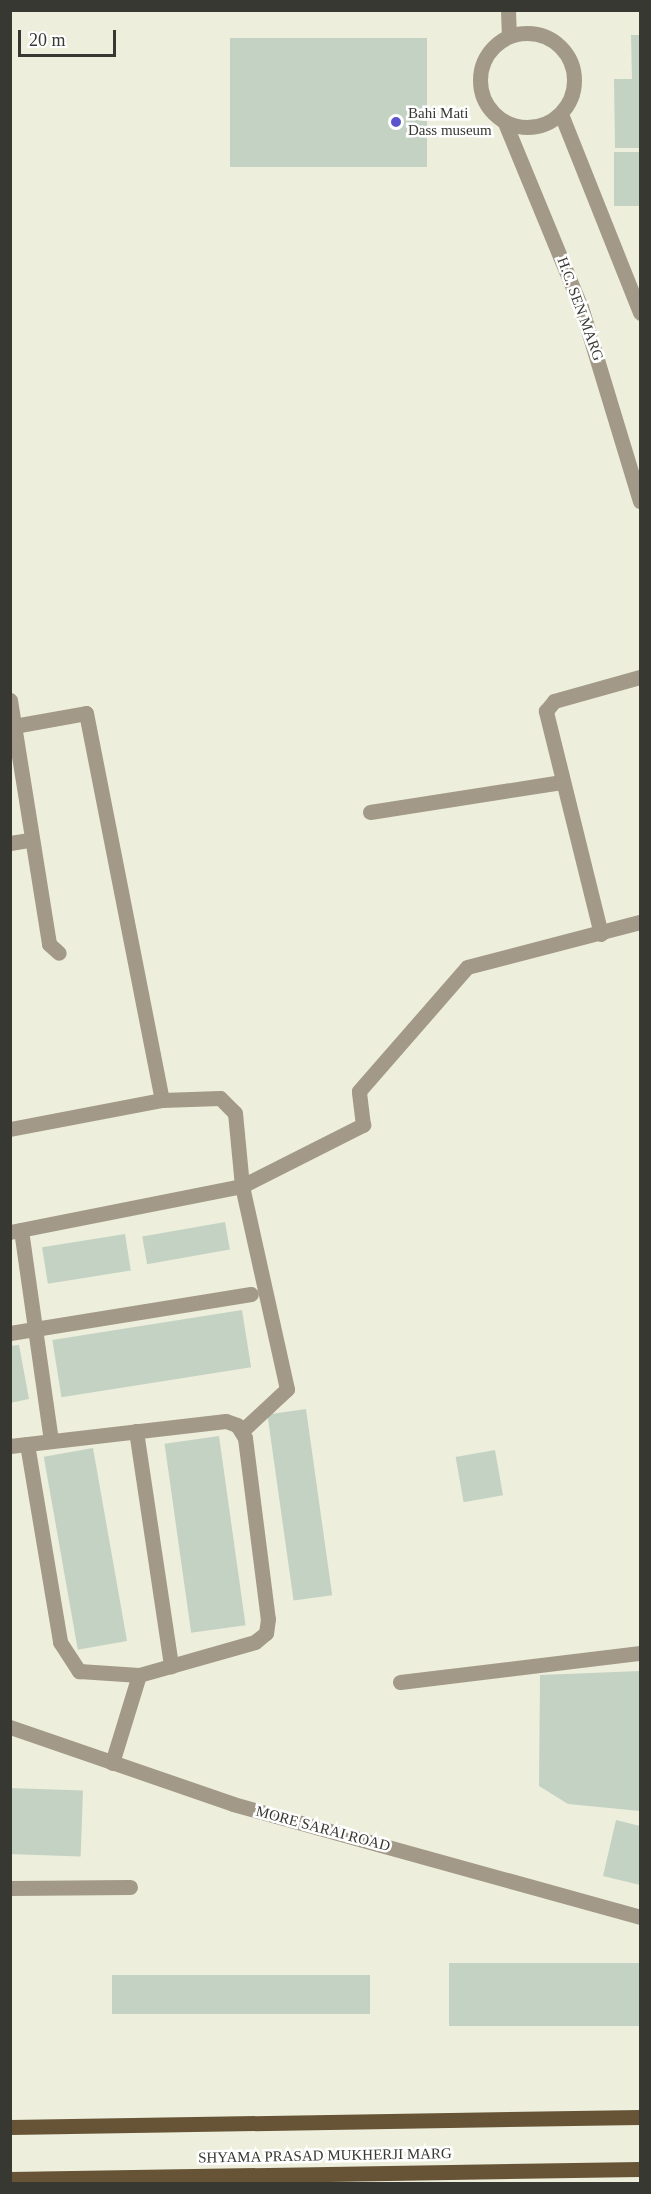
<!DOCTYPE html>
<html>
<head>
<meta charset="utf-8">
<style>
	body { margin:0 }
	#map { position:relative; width:651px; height:2194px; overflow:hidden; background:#edefdc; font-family:Georgia,serif }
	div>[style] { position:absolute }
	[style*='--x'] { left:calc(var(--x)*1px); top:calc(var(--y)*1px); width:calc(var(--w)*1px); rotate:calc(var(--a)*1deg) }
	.building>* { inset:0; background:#c4d2c4; transform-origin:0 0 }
	.minor>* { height:15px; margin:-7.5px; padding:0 7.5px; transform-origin:7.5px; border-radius:7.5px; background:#a39988 }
	.minor>.ring { margin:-7.5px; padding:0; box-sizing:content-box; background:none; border:15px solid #a39988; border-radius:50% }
	.major>* { height:15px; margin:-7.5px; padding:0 7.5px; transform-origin:7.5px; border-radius:7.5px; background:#675436 }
	.dots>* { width:16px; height:16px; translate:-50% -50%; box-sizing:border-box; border:3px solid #fff; border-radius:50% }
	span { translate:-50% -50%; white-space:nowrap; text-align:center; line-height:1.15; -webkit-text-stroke:5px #fff; paint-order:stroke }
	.poi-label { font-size:15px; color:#373831 }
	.left { translate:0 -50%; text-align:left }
	.street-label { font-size:15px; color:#373831 }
	.frame { position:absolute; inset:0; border:12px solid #373831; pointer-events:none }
	.scale { position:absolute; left:18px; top:30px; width:98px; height:27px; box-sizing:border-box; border:3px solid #373831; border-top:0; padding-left:8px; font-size:18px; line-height:21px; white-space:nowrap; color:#373831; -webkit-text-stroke:4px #fff; paint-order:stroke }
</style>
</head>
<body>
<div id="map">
	<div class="building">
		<div style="clip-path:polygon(631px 35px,640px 35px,640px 148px,615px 148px,614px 79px,632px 79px)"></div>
		<div style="left:230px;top:38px;width:197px;height:129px"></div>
		<div style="left:640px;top:152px;width:54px;height:26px;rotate:90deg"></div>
		<div style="left:225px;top:1222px;width:28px;height:84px;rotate:80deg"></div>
		<div style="left:125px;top:1234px;width:37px;height:84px;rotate:81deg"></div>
		<div style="left:242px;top:1310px;width:58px;height:192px;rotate:81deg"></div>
		<div style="clip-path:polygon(19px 1345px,29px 1399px,10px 1403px,10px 1346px)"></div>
		<div style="left:306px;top:1409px;width:188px;height:39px;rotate:82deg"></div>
		<div style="left:219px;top:1436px;width:191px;height:55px;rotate:82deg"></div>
		<div style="left:93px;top:1448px;width:196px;height:50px;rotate:80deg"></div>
		<div style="left:495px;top:1450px;width:46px;height:40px;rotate:80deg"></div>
		<div style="clip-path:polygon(640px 1671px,640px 1811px,568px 1804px,539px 1786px,540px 1675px)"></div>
		<div style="left:10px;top:1788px;width:73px;height:66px;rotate:2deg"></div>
		<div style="clip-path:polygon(616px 1820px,640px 1826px,640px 1885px,603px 1876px)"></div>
		<div style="left:640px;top:1963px;width:63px;height:191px;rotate:90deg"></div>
		<div style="left:112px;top:1975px;width:258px;height:39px"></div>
	</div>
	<div class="minor">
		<div style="--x:508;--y:10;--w:26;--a:88"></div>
		<div class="ring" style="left:480px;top:33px;width:79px;height:79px"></div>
		<div style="--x:561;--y:114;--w:214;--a:68.3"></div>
		<div style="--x:505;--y:123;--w:199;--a:67.6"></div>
		<div style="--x:581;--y:307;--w:203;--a:73.1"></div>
		<div style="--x:10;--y:700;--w:247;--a:80.9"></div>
		<div style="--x:49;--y:944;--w:13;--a:42"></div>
		<div style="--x:14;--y:726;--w:73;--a:-10.2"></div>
		<div style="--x:86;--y:713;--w:394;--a:78.9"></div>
		<div style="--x:162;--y:1100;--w:58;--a:-2"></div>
		<div style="--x:220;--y:1098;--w:21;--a:45"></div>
		<div style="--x:235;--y:1113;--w:73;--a:84.5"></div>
		<div style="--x:242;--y:1186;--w:208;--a:77.5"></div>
		<div style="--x:287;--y:1389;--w:62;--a:137"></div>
		<div style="--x:370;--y:812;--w:194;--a:-8.9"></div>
		<div style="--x:10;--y:843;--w:20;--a:-9"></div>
		<div style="--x:601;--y:934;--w:230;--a:-103.9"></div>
		<div style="--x:546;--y:711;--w:13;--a:-51"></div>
		<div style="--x:554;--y:701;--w:89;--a:-15.6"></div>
		<div style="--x:10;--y:1129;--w:155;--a:-10.8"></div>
		<div style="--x:21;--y:1230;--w:213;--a:81.9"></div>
		<div style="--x:10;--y:1232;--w:237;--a:-11.2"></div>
		<div style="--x:242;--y:1186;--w:136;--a:-26.8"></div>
		<div style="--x:363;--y:1125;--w:34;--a:-97"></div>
		<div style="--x:359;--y:1091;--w:164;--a:-48.9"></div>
		<div style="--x:467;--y:967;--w:179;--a:-14.6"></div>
		<div style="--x:10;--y:1333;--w:244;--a:-9.2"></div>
		<div style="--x:136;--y:1431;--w:238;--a:81.5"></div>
		<div style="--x:27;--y:1444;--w:201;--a:80.5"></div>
		<div style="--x:60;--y:1642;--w:35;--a:57"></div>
		<div style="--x:79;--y:1671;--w:60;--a:3.8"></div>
		<div style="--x:10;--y:1446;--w:217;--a:-6.6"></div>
		<div style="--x:226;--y:1421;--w:12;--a:20"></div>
		<div style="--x:237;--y:1425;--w:15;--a:58"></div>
		<div style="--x:245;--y:1438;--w:182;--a:82.8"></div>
		<div style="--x:268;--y:1619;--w:14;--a:98"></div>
		<div style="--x:266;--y:1633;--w:14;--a:141"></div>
		<div style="--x:255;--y:1642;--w:121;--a:164.1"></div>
		<div style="--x:139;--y:1675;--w:92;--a:107.1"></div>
		<div style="--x:400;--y:1682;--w:242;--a:-6.9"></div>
		<div style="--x:10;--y:1727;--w:236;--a:19"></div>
		<div style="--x:233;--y:1804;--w:422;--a:15.5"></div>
		<div style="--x:10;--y:1888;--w:120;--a:-0.5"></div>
	</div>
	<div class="major">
		<div style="--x:10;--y:2127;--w:630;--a:-0.91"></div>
		<div style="--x:10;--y:2179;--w:630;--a:-0.91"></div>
	</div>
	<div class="dots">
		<div style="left:396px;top:122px;background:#5b54cc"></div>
	</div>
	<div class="poi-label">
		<span class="left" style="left:408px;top:122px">Bahi Mati<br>Dass museum</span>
	</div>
	<div class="street-label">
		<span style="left:580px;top:309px;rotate:70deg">H.C. SEN MARG</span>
		<span style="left:323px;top:1829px;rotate:15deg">MORE SARAI ROAD</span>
		<span style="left:325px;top:2156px;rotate:-1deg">SHYAMA PRASAD MUKHERJI MARG</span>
	</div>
	<div class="frame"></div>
	<div class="scale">20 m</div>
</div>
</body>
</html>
